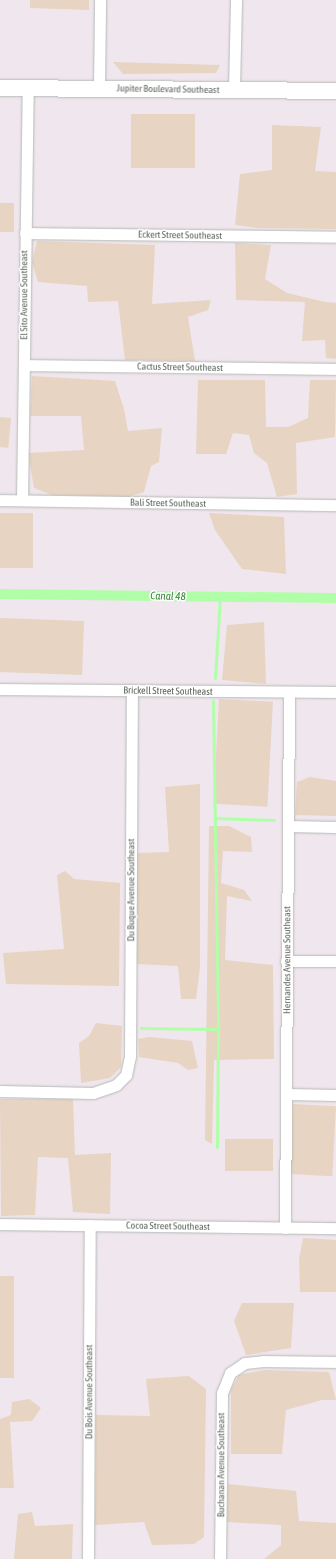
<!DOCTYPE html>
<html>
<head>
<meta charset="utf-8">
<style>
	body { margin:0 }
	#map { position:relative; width:336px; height:1559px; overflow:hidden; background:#f0e6ee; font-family:"Asap Condensed",sans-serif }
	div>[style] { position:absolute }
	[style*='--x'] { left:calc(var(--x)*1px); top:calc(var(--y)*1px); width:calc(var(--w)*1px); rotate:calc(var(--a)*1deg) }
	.green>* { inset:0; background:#e7d4c3; transform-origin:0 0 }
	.stream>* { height:3px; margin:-1.5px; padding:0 1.5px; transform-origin:1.5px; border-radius:1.5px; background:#b0ffa8 }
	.canal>* { height:10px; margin:-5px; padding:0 5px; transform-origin:5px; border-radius:5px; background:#b0ffa8 }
	.roads { filter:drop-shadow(0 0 1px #b4bbb4) drop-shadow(0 0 1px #b4bbb4) }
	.street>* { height:11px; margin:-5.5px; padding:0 5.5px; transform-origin:5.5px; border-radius:5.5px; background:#fff }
	.secondary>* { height:16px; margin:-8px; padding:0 8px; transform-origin:8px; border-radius:8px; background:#fff }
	span { translate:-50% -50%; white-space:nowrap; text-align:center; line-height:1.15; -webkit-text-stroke:3px #fff; paint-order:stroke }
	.street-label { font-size:10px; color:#5e675e }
	.water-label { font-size:11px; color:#368635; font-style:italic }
</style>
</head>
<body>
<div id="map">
	<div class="green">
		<div style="clip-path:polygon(30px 0,89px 0,89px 10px,30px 8px)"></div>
		<div style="clip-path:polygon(113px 62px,220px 65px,216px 73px,123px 74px)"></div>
		<div style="left:131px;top:114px;width:64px;height:54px"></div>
		<div style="clip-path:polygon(272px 125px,321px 127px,315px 171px,336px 172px,336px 229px,257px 228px,235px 225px,240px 174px,272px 170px)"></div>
		<div style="left:0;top:203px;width:14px;height:29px"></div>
		<div style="clip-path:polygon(37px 241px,155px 245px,152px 304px,211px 300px,208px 310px,188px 317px,195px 361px,125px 360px,118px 301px,88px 302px,87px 286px,38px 282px,32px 262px)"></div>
		<div style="clip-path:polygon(235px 243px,271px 245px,265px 279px,287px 293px,325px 302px,336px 303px,336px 359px,326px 358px,325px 340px,302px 341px,305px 302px,236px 300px)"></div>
		<div style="clip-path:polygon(32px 376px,115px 381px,124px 409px,128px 431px,162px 428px,159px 462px,151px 466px,144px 492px,128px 497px,52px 495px,34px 488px,28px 453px,84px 450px,81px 416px,30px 416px)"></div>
		<div style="clip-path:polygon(198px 380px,265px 380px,266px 427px,288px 427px,308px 418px,310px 380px,336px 380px,335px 437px,296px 443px,297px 494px,277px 497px,267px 463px,254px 453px,249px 435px,233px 433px,226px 454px,196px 454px)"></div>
		<div style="left:0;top:417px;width:11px;height:30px;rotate:5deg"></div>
		<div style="left:0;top:513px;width:33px;height:55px"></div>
		<div style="clip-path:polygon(209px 513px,284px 517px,286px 574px,242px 569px,215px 530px)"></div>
		<div style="left:84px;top:621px;width:54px;height:84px;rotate:92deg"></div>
		<div style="clip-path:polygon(264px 622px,266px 684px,222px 680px,227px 625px)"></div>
		<div style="left:219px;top:699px;width:54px;height:105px;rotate:3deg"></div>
		<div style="clip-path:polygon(310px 777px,336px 781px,336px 816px,295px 815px,297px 782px)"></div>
		<div style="clip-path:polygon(200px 784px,200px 968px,196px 999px,181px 999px,178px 966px,136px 964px,137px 853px,169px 852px,165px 787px)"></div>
		<div style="clip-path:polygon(209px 826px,229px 826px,251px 837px,252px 852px,223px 851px,221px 883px,244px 890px,252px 901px,227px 896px,225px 960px,273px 965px,274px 1059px,214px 1060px,212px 1144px,205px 1140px)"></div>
		<div style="clip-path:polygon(65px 871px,74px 879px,120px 883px,119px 986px,6px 984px,3px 953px,64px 949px,57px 875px)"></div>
		<div style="clip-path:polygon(96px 1023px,122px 1026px,121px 1067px,110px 1078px,81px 1083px,79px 1043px,89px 1036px)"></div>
		<div style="clip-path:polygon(149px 1037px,192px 1041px,198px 1068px,188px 1070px,178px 1063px,139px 1057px,138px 1039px)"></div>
		<div style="clip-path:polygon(0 1099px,73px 1099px,75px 1155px,111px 1153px,110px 1214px,73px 1212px,68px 1158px,38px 1157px,35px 1215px,1px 1216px)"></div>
		<div style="left:293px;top:1104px;width:43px;height:70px;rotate:3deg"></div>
		<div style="left:273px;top:1139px;width:32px;height:48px;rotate:90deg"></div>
		<div style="clip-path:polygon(303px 1238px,336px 1240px,336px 1292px,300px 1292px,299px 1259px)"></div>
		<div style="left:0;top:1276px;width:14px;height:102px"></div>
		<div style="clip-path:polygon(242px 1303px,294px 1303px,291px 1348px,246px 1355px,234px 1321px)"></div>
		<div style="clip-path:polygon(264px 1370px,329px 1372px,336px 1400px,322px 1400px,286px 1410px,282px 1454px,231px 1454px,231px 1390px,239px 1375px)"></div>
		<div style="clip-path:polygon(189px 1376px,206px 1389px,204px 1537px,194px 1544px,152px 1545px,144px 1522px,95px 1525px,96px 1415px,150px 1416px,146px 1379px)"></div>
		<div style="clip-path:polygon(29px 1399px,41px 1408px,32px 1421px,10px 1422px,14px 1488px,0 1488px,0 1419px,11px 1415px,12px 1402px)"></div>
		<div style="clip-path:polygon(228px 1484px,296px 1491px,299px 1521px,336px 1523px,336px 1559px,264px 1559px,281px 1545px,281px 1525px,226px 1522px)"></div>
		<div style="clip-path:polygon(32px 1512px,35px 1526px,73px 1524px,72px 1559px,14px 1559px,18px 1514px)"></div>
	</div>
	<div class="stream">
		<div style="--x:215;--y:678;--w:81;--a:-86.5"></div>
		<div style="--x:213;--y:701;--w:328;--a:89.1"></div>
		<div style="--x:218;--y:1029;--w:118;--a:90.5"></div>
		<div style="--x:214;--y:818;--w:60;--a:1.9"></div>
		<div style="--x:141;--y:1028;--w:77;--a:0.7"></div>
	</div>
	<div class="canal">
		<div style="--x:0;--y:594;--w:336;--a:0.7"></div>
	</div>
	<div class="roads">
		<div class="street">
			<div style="--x:99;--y:88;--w:88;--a:-89.3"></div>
			<div style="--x:234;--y:89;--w:89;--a:-88.7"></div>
			<div style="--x:25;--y:233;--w:311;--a:0.7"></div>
			<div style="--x:24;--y:365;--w:312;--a:0.7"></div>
			<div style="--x:0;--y:500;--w:336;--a:0.9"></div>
			<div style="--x:22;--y:500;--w:411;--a:-89.2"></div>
			<div style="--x:0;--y:689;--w:336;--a:0.5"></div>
			<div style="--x:288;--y:826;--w:48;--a:1.2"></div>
			<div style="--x:286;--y:961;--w:50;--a:0"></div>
			<div style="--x:0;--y:1091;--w:93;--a:1.2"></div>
			<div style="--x:93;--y:1093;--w:24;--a:-19"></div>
			<div style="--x:116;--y:1085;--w:14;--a:-45"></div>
			<div style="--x:126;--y:1075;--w:19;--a:-78"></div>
			<div style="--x:130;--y:1056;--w:366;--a:-89.7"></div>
			<div style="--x:286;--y:1094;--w:50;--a:1.1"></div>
			<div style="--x:0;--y:1224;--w:336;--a:0.7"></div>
			<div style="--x:285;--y:1228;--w:536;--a:-89.57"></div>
			<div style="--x:88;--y:1559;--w:334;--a:-89.7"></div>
			<div style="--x:220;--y:1559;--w:166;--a:-89.3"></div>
			<div style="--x:222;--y:1393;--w:22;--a:-68"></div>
			<div style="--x:230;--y:1373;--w:18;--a:-34"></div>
			<div style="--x:245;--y:1363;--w:18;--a:-6"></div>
			<div style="--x:263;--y:1361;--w:73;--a:0.8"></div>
		</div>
		<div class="secondary">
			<div style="--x:0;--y:88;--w:336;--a:0.5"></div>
		</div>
	</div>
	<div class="street-label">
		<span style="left:168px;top:89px;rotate:1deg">Jupiter Boulevard Southeast</span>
		<span style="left:180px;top:235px;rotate:1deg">Eckert Street Southeast</span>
		<span style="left:24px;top:295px;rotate:-90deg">El Sito Avenue Southeast</span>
		<span style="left:180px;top:367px;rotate:1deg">Cactus Street Southeast</span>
		<span style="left:168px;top:503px;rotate:1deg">Bali Street Southeast</span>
		<span style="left:168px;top:691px;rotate:1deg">Brickell Street Southeast</span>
		<span style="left:131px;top:890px;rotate:-90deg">Du Buque Avenue Southeast</span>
		<span style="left:287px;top:960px;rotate:-90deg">Hernandes Avenue Southeast</span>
		<span style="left:168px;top:1226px;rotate:1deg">Cocoa Street Southeast</span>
		<span style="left:89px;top:1392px;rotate:-90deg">Du Bois Avenue Southeast</span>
		<span style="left:221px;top:1465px;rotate:-90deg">Buchanan Avenue Southeast</span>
	</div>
	<div class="water-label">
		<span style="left:168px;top:596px;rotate:1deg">Canal 48</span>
	</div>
</div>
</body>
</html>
